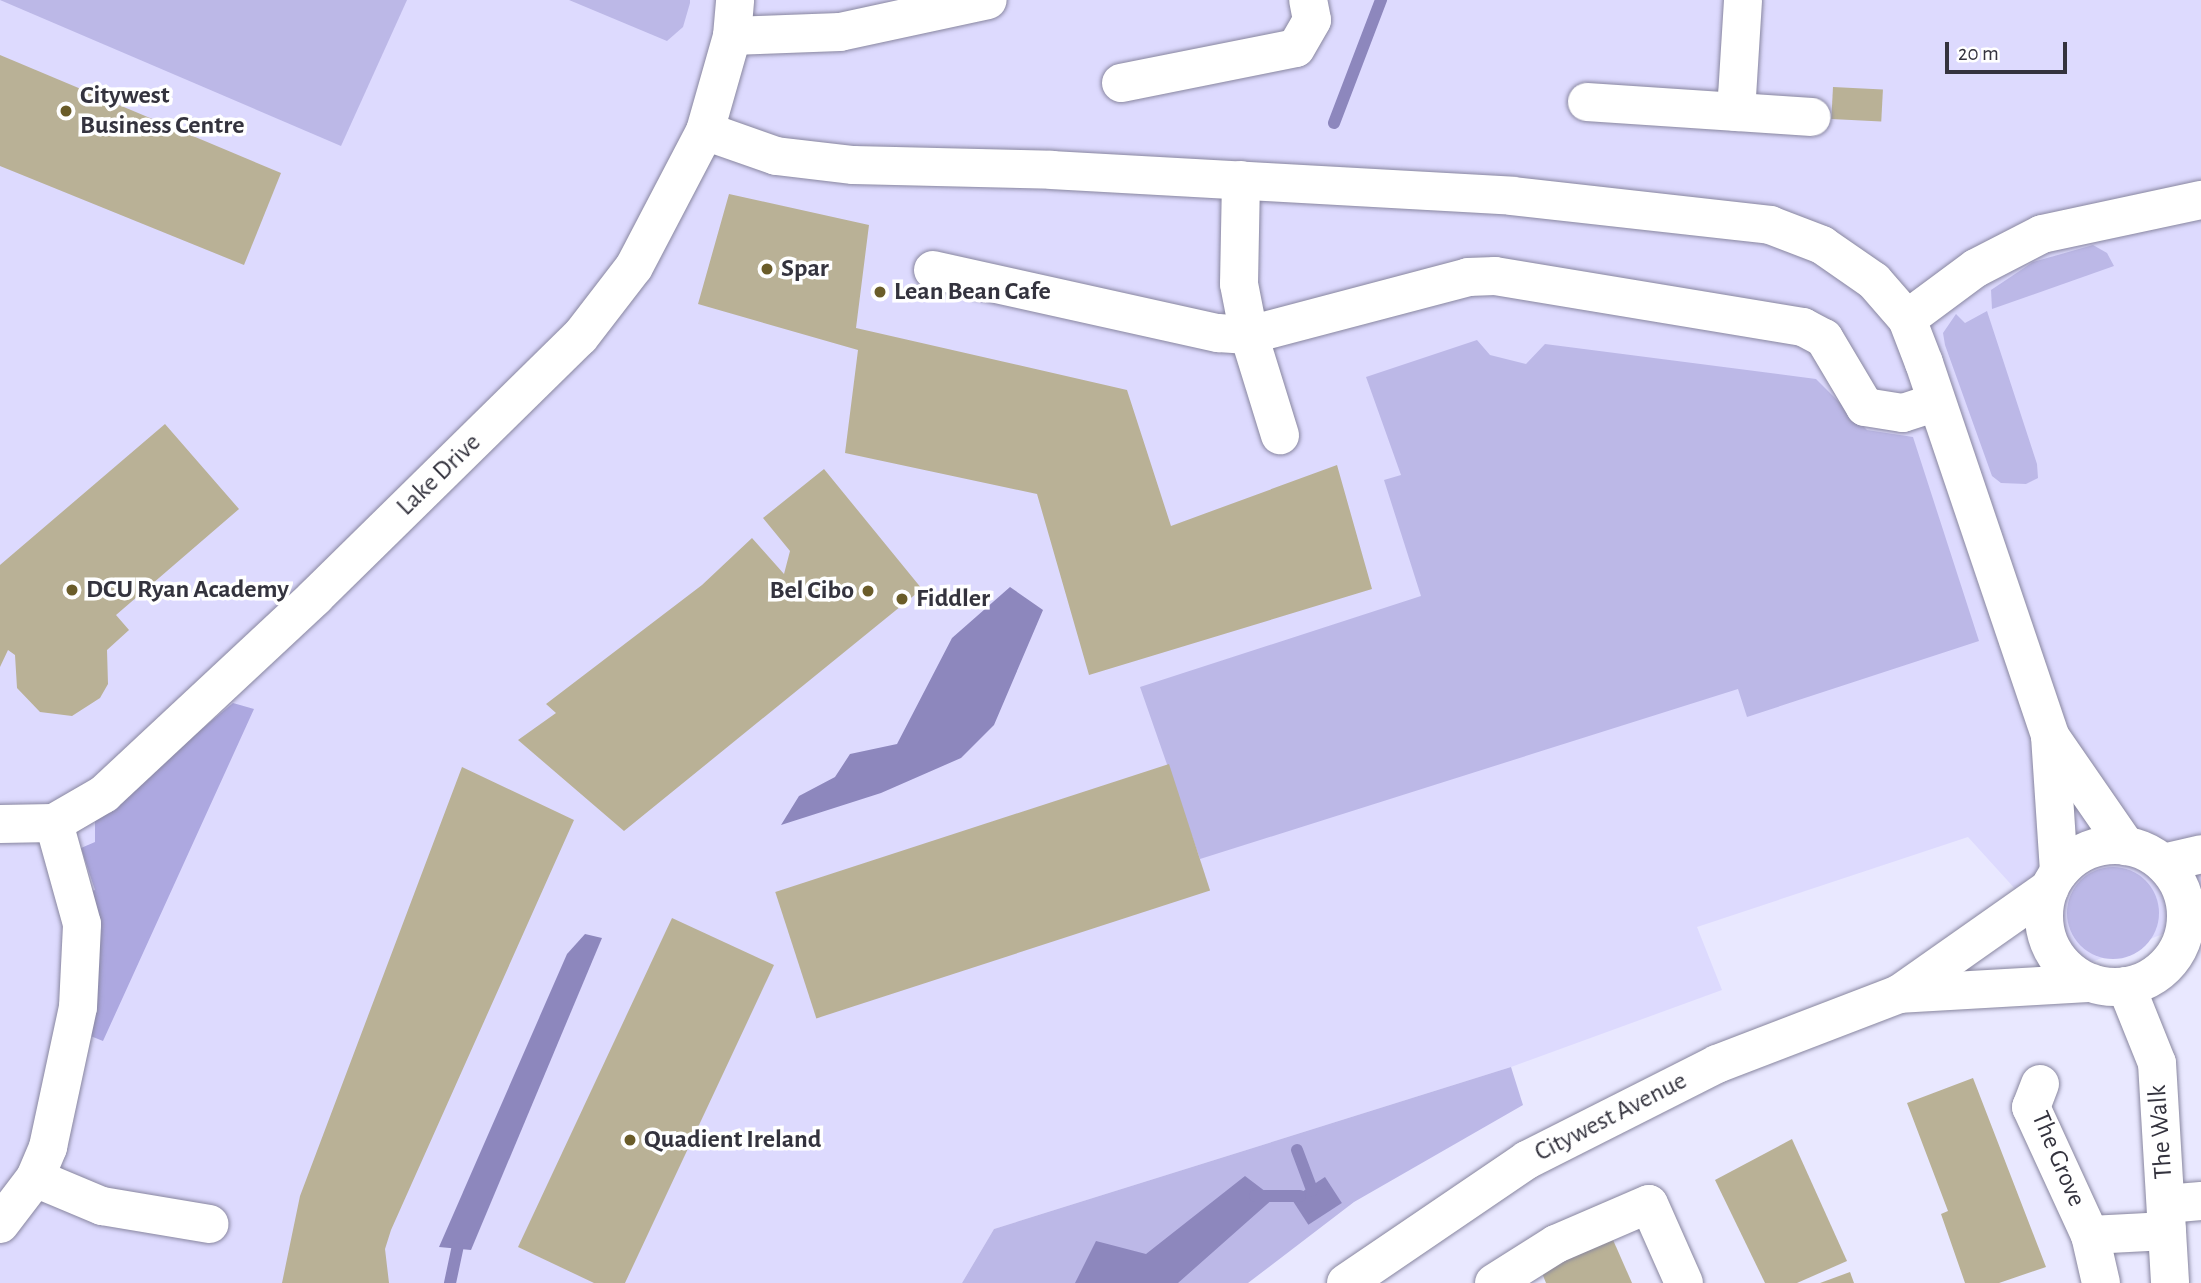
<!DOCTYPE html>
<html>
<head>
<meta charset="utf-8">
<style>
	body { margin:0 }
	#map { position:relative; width:2201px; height:1283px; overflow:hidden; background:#e9e8ff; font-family:"Alegreya Sans",sans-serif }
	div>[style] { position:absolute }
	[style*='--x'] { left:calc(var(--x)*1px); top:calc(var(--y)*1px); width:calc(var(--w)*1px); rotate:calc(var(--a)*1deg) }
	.built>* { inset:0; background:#dddafe }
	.green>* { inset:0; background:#bcb8e7 }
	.round { border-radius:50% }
	.forest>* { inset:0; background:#ada8e0 }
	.water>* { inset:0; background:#8d87bd; transform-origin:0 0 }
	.stream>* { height:12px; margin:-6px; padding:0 6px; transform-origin:6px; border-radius:6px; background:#8d87bd }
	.building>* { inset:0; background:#b9b196; transform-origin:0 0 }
	.roads { filter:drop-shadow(0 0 2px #88869f) drop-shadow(0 0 2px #88869f) }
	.minor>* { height:38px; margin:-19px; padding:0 19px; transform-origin:19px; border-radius:19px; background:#fff }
	.major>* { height:38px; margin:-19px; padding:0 19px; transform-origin:19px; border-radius:19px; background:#fff }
	.major>.ring { margin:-19px; padding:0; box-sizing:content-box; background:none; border:38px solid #fff; border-radius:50% }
	.dots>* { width:19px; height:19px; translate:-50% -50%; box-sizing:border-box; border:4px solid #fff; border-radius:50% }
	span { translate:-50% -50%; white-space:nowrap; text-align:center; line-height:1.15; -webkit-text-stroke:7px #fff; paint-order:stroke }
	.poi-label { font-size:26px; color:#34333e; font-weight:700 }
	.left { translate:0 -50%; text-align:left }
	.right { translate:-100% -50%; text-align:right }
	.street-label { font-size:26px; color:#34333e }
	.scale { position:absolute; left:1945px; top:42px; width:122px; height:32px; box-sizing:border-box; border:4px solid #34333e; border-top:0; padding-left:9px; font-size:21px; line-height:24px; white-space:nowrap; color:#34333e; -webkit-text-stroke:5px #fff; paint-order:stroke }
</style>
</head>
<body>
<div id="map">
	<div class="built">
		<div style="clip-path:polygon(0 0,2201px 0,2201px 919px,2084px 965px,1968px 837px,1697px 927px,1722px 990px,1511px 1067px,994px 1229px,962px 1283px,0 1283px)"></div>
	</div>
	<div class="green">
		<div style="clip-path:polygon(0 0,407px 0,341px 146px)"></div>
		<div style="clip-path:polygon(569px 0,690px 0,690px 3px,683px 27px,667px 41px)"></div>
		<div style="clip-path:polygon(2093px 245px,2107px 253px,2114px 266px,1992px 309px,1991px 290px,2033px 262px)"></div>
		<div style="clip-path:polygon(1987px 311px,2037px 464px,2038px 478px,2026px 484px,2001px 483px,1992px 476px,1945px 345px,1943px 333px,1956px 314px,1965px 323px)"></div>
		<div style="clip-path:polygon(1477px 340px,1490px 355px,1526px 364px,1545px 344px,1816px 379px,1867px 430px,1913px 437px,1979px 641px,1747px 717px,1738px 689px,1200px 859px,1140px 687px,1421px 596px,1384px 480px,1401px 475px,1366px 377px)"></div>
		<div class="round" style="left:2067px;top:867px;width:92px;height:92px"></div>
		<div style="clip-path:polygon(1511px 1067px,1523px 1105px,1354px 1202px,1248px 1283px,962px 1283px,994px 1229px)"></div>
	</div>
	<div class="forest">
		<div style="clip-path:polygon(233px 703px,254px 709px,103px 1041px,88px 1035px,82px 893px,95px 890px,81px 848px,95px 842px,95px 818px)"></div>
	</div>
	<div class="water">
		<div style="clip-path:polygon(1010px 587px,1043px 610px,994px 725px,961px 758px,881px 793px,781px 825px,799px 796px,835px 777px,850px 754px,897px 744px,952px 638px)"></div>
		<div style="clip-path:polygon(585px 934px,602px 938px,471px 1250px,439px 1247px,567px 954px)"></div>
		<div style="clip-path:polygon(1245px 1176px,1274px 1198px,1178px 1283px,1075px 1283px,1096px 1241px,1146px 1254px)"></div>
		<div style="left:1325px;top:1177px;width:31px;height:40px;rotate:57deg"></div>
	</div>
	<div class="stream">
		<div style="--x:1334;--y:123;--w:132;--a:-69.1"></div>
		<div style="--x:1297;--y:1150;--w:43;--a:69.4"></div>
		<div style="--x:1255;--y:1196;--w:45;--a:0"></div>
		<div style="--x:450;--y:1283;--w:35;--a:-78"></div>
	</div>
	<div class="building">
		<div style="clip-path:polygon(0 55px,281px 173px,244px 265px,0 166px)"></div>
		<div style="left:1833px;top:87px;width:50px;height:32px;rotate:3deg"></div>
		<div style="clip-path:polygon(729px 194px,869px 225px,856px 328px,1127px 390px,1171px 526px,1337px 465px,1372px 589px,1089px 675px,1037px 494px,845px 453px,858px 350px,698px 304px)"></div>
		<div style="clip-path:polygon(165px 424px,239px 509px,116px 615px,129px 630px,107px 650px,108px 684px,100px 698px,72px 716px,40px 712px,17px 688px,15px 655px,8px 650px,0 667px,0 565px)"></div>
		<div style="clip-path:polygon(824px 469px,922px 589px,624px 831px,518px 740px,556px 713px,546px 704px,702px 585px,752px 538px,784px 574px,790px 551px,763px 518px)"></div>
		<div style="left:1169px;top:764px;width:133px;height:414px;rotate:72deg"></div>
		<div style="clip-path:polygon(462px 767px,574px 820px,391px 1230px,385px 1249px,389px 1283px,282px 1283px,300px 1196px)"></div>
		<div style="clip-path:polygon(672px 918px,774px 965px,625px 1283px,594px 1283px,518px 1247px)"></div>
		<div style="clip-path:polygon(1973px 1078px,2046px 1267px,1999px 1283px,1965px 1283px,1941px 1214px,1948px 1211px,1907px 1103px)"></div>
		<div style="clip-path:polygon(1792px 1139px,1847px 1261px,1797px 1283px,1765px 1283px,1715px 1180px)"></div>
		<div style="clip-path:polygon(1610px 1233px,1632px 1283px,1546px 1283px,1538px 1263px)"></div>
		<div style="clip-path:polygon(1850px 1272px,1854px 1283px,1820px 1283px)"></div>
	</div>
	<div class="roads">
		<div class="minor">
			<div style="--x:732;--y:36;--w:108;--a:-2.1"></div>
			<div style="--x:840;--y:32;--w:151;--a:-12.2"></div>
			<div style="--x:1121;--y:83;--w:178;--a:-11.3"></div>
			<div style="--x:1296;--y:48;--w:32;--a:-60"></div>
			<div style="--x:1312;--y:20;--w:20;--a:-101"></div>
			<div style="--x:1587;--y:102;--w:225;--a:3.8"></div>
			<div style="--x:1736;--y:112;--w:112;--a:-86.4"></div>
			<div style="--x:705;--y:131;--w:75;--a:19.4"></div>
			<div style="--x:776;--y:156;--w:78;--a:6.7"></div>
			<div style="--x:853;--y:165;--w:199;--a:1.4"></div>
			<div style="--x:1052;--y:170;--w:461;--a:3.2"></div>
			<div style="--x:1512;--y:196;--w:260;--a:6.4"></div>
			<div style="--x:1770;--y:225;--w:56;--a:21"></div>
			<div style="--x:1822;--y:245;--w:63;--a:34.7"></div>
			<div style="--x:1874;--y:281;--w:50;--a:49"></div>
			<div style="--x:1907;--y:319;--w:47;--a:68.9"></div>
			<div style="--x:1924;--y:363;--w:394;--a:71.3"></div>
			<div style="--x:2050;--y:736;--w:136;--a:86.2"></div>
			<div style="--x:1241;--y:180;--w:104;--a:91.1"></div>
			<div style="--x:1239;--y:284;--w:52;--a:78.9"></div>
			<div style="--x:1249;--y:335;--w:105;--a:72.8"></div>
			<div style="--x:933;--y:270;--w:292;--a:12.5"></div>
			<div style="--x:1218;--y:333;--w:31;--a:4"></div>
			<div style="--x:1249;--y:335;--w:227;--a:-14.8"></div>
			<div style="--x:1468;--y:277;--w:27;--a:-2"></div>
			<div style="--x:1495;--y:276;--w:312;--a:9.4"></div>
			<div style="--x:1803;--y:327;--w:24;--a:28"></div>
			<div style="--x:1824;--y:338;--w:80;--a:59.3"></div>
			<div style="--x:1865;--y:407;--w:38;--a:9"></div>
			<div style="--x:1903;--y:413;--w:35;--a:-18"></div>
			<div style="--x:1907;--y:319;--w:86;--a:-36.5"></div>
			<div style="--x:1976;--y:268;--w:74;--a:-27.3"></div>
			<div style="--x:2042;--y:234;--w:163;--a:-12.1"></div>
			<div style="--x:2050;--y:736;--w:134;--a:55.4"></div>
			<div style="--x:0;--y:824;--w:54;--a:-1.1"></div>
			<div style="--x:54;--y:823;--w:58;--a:-30.1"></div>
			<div style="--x:104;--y:794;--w:289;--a:-43"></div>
			<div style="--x:315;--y:597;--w:371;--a:-44.5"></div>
			<div style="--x:580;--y:337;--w:88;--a:-52.4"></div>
			<div style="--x:634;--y:267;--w:153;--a:-62.4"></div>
			<div style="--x:705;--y:131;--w:99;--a:-74.1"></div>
			<div style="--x:732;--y:36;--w:36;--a:-85"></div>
			<div style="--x:2126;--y:986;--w:83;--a:68.1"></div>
			<div style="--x:2157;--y:1063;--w:220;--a:86.6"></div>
			<div style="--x:2040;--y:1084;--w:25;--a:111"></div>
			<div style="--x:2031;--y:1107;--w:141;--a:65.3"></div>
			<div style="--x:2090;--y:1235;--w:49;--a:77.1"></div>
			<div style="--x:35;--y:1178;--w:73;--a:22.7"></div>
			<div style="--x:102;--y:1206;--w:109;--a:9.5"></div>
			<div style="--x:2166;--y:1204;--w:35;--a:-5"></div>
			<div style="--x:0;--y:1224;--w:58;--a:-52.7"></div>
			<div style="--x:35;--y:1178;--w:34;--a:-67"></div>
			<div style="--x:48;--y:1147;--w:143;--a:-77.9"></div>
			<div style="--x:78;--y:1007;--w:83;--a:-87.2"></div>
			<div style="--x:82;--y:924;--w:105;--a:-105.5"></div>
			<div style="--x:2090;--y:1235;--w:77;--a:-3"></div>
			<div style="--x:1494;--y:1283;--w:73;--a:-32.2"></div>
			<div style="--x:1556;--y:1244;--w:101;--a:-23.3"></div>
			<div style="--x:1649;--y:1204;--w:86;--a:66.1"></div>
		</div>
		<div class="major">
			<div class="ring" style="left:2044px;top:845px;width:104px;height:104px"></div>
			<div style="--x:2163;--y:863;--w:39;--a:-13"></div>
			<div style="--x:1899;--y:994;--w:192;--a:-3.3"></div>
			<div style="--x:1346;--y:1283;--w:219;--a:-34.2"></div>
			<div style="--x:1527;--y:1160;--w:213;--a:-26.8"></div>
			<div style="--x:1717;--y:1064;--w:195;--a:-21"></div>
			<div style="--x:1899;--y:994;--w:184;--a:-35.1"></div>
		</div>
	</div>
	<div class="dots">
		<div style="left:66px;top:111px;background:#6a5c29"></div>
		<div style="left:767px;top:269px;background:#6a5c29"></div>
		<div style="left:880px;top:292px;background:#6a5c29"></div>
		<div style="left:72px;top:590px;background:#6a5c29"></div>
		<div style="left:868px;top:591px;background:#6a5c29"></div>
		<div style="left:902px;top:599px;background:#6a5c29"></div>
		<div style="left:630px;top:1140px;background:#6a5c29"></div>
	</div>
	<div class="poi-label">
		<span class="left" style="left:80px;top:111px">Citywest<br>Business Centre</span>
		<span class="left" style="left:781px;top:269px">Spar</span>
		<span class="left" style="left:894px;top:292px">Lean Bean Cafe</span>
		<span class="left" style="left:86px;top:590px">DCU Ryan Academy</span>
		<span class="right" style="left:854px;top:591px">Bel Cibo</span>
		<span class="left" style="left:916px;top:599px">Fiddler</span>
		<span class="left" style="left:644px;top:1140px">Quadient Ireland</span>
	</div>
	<div class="street-label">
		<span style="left:439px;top:475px;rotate:-44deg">Lake Drive</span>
		<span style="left:1611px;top:1117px;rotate:-27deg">Citywest Avenue</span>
		<span style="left:2161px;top:1132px;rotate:-94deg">The Walk</span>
		<span style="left:2058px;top:1159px;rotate:67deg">The Grove</span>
	</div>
	<div class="scale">20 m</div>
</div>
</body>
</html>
